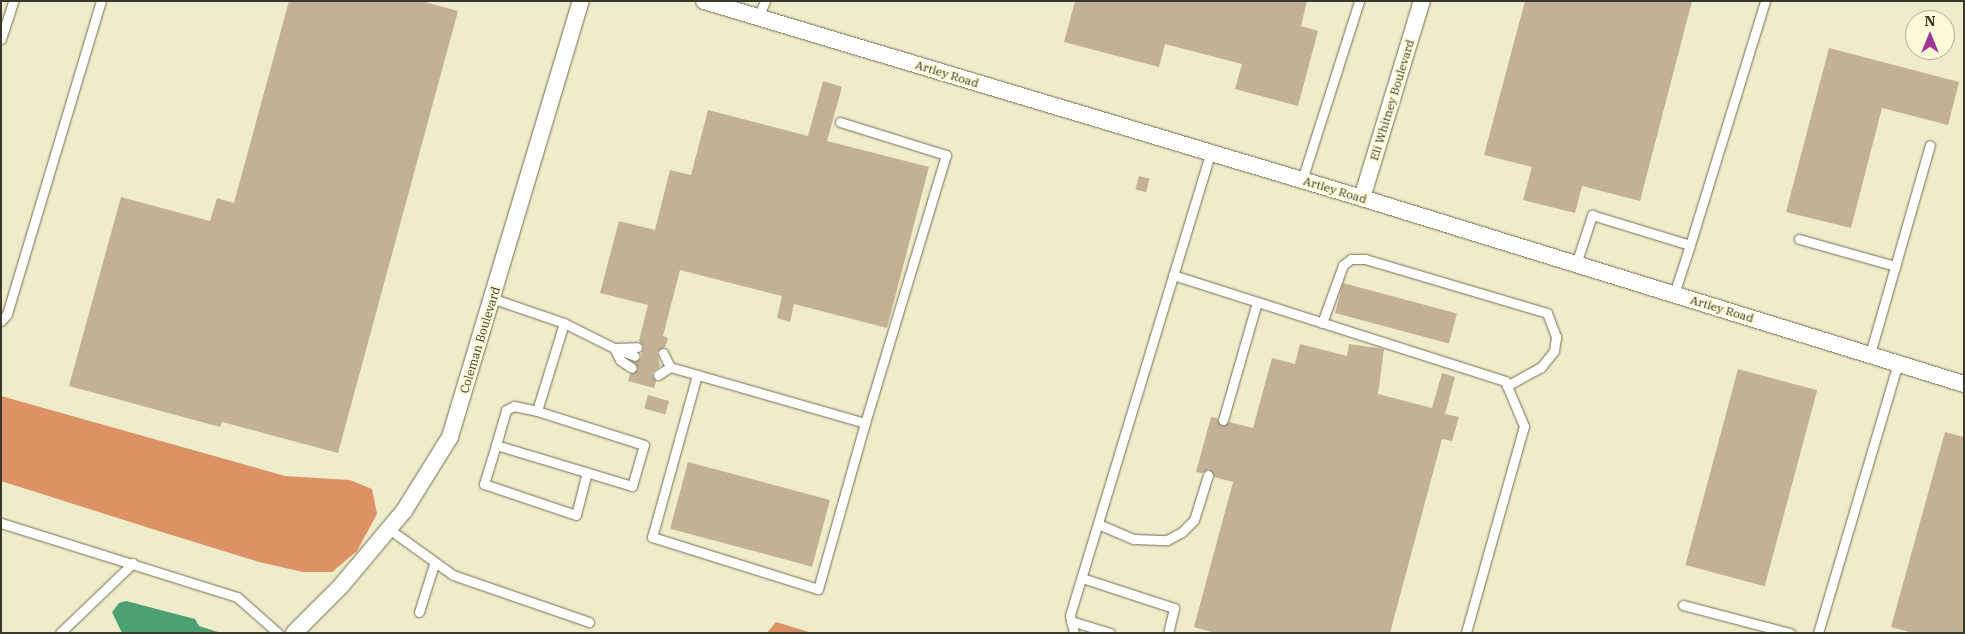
<!DOCTYPE html>
<html>
<head>
<meta charset="utf-8">
<style>
	body { margin:0 }
	#map { position:relative; width:1965px; height:634px; overflow:hidden; background:#efeccb; font-family:"IBM Plex Serif",serif }
	div>[style] { position:absolute }
	[style*='--x'] { left:calc(var(--x)*1px); top:calc(var(--y)*1px); width:calc(var(--w)*1px); rotate:calc(var(--a)*1deg) }
	.forest>* { inset:0; background:#dd9265 }
	.water>* { inset:0; background:#4ba172 }
	.building>* { inset:0; background:#c4b195; transform-origin:0 0 }
	.roads { filter:drop-shadow(0 0 1px #716f51) drop-shadow(0 0 1px #716f51) }
	.service>* { height:9px; margin:-4.5px; padding:0 4.5px; transform-origin:4.5px; border-radius:4.5px; background:#fff }
	.minor>* { height:16px; margin:-8px; padding:0 8px; transform-origin:8px; border-radius:8px; background:#fff }
	span { translate:-50% -50%; white-space:nowrap; text-align:center; line-height:1.15; -webkit-text-stroke:4.5px #fcfad8; paint-order:stroke }
	.street-label { font-size:12px; color:#39392b }
	.frame { position:absolute; inset:0; border:2px solid #39392b; pointer-events:none }
	.north { position:absolute; left:1905px; top:10px; width:50px; height:50px; box-sizing:border-box; background:#fcfad8; border:1px solid #aead93; border-radius:50%; rotate:0deg; font-size:14px; font-weight:700; line-height:20px; text-align:center; color:#39392b }
	.north::after { content:''; display:block; margin:auto; width:18px; height:22px; background:#a03597; clip-path:polygon(50% 0,100% 100%,50% 72%,0 100%) }
</style>
</head>
<body>
<div id="map">
	<div class="forest">
		<div style="clip-path:polygon(1px 396px,285px 476px,350px 480px,372px 489px,377px 514px,357px 551px,332px 572px,303px 572px,259px 562px,165px 533px,1px 481px)"></div>
		<div style="clip-path:polygon(776px 622px,812px 633px,767px 633px)"></div>
	</div>
	<div class="water">
		<div style="clip-path:polygon(126px 601px,195px 619px,199px 626px,221px 633px,122px 633px,112px 612px,119px 603px)"></div>
	</div>
	<div class="building">
		<div style="clip-path:polygon(289px 1px,422px 1px,458px 11px,338px 453px,222px 422px,220px 427px,69px 386px,121px 197px,210px 221px,217px 198px,234px 203px)"></div>
		<div style="clip-path:polygon(1075px 1px,1307px 1px,1301px 26px,1318px 31px,1298px 106px,1235px 89px,1242px 64px,1165px 44px,1159px 67px,1064px 42px)"></div>
		<div style="clip-path:polygon(1525px 1px,1692px 1px,1640px 201px,1582px 186px,1575px 213px,1523px 200px,1532px 167px,1484px 155px)"></div>
		<div style="clip-path:polygon(1829px 48px,1959px 82px,1948px 125px,1882px 108px,1851px 228px,1786px 212px)"></div>
		<div style="clip-path:polygon(823px 81px,842px 87px,827px 141px,929px 167px,887px 328px,794px 304px,790px 322px,777px 318px,782px 296px,680px 270px,663px 336px,668px 338px,665px 347px,657px 352px,660px 366px,652px 373px,656px 381px,654px 388px,628px 381px,630px 374px,638px 369px,634px 362px,641px 358px,643px 346px,639px 341px,648px 305px,600px 293px,619px 221px,655px 230px,670px 170px,691px 175px,708px 110px,808px 136px)"></div>
		<div style="left:1139px;top:176px;width:11px;height:14px;rotate:15deg"></div>
		<div style="left:1343px;top:283px;width:118px;height:31px;rotate:15deg"></div>
		<div style="clip-path:polygon(1300px 344px,1347px 356px,1349px 344px,1384px 349px,1378px 394px,1432px 408px,1442px 373px,1455px 377px,1445px 414px,1459px 417px,1452px 441px,1442px 439px,1390px 633px,1215px 633px,1194px 627px,1233px 482px,1214px 477px,1209px 469px,1202px 473px,1196px 472px,1211px 417px,1217px 418px,1222px 426px,1229px 422px,1253px 428px,1272px 358px,1295px 364px)"></div>
		<div style="left:1738px;top:369px;width:82px;height:203px;rotate:15deg"></div>
		<div style="left:648px;top:395px;width:22px;height:14px;rotate:16deg"></div>
		<div style="clip-path:polygon(1945px 432px,1964px 437px,1964px 633px,1913px 633px,1891px 627px)"></div>
		<div style="left:688px;top:462px;width:147px;height:69px;rotate:15deg"></div>
	</div>
	<div class="roads">
		<div class="service">
			<div style="--x:758;--y:17;--w:17;--a:-66"></div>
			<div style="--x:1;--y:39;--w:40;--a:-72"></div>
			<div style="--x:1302;--y:180;--w:188;--a:-72.3"></div>
			<div style="--x:1799;--y:239;--w:100;--a:15.7"></div>
			<div style="--x:1690;--y:245;--w:255;--a:-72.9"></div>
			<div style="--x:1576;--y:264;--w:52;--a:-71.9"></div>
			<div style="--x:1592;--y:215;--w:102;--a:17"></div>
			<div style="--x:1690;--y:245;--w:52;--a:108.1"></div>
			<div style="--x:1173;--y:275;--w:349;--a:17.7"></div>
			<div style="--x:1505;--y:381;--w:49;--a:67.1"></div>
			<div style="--x:1524;--y:426;--w:215;--a:105.7"></div>
			<div style="--x:494;--y:299;--w:74;--a:18.9"></div>
			<div style="--x:564;--y:323;--w:92;--a:107.1"></div>
			<div style="--x:537;--y:411;--w:112;--a:17.6"></div>
			<div style="--x:644;--y:445;--w:43;--a:106.3"></div>
			<div style="--x:632;--y:486;--w:142;--a:-163.2"></div>
			<div style="--x:496;--y:445;--w:36;--a:-74"></div>
			<div style="--x:506;--y:410;--w:9;--a:-27"></div>
			<div style="--x:514;--y:406;--w:24;--a:12"></div>
			<div style="--x:1;--y:321;--w:9;--a:-49"></div>
			<div style="--x:7;--y:314;--w:327;--a:-73.3"></div>
			<div style="--x:564;--y:323;--w:56;--a:26.6"></div>
			<div style="--x:614;--y:348;--w:23;--a:-2"></div>
			<div style="--x:1322;--y:323;--w:62;--a:-70.1"></div>
			<div style="--x:1343;--y:265;--w:10;--a:-37"></div>
			<div style="--x:1351;--y:259;--w:14;--a:0"></div>
			<div style="--x:1365;--y:259;--w:190;--a:16.5"></div>
			<div style="--x:1547;--y:313;--w:26;--a:69"></div>
			<div style="--x:1556;--y:337;--w:14;--a:98"></div>
			<div style="--x:1554;--y:351;--w:21;--a:129"></div>
			<div style="--x:1541;--y:367;--w:39;--a:151"></div>
			<div style="--x:614;--y:348;--w:13;--a:63"></div>
			<div style="--x:620;--y:360;--w:14;--a:34"></div>
			<div style="--x:614;--y:348;--w:22;--a:21"></div>
			<div style="--x:663;--y:353;--w:16;--a:63"></div>
			<div style="--x:670;--y:367;--w:203;--a:16"></div>
			<div style="--x:865;--y:423;--w:280;--a:-73.2"></div>
			<div style="--x:946;--y:155;--w:111;--a:-162.7"></div>
			<div style="--x:1870;--y:354;--w:217;--a:-74"></div>
			<div style="--x:658;--y:375;--w:14;--a:-34"></div>
			<div style="--x:697;--y:375;--w:168;--a:105.5"></div>
			<div style="--x:652;--y:537;--w:174;--a:17.4"></div>
			<div style="--x:818;--y:589;--w:173;--a:-74.2"></div>
			<div style="--x:1223;--y:420;--w:123;--a:-73.9"></div>
			<div style="--x:496;--y:445;--w:41;--a:107.1"></div>
			<div style="--x:484;--y:484;--w:97;--a:18.6"></div>
			<div style="--x:576;--y:515;--w:44;--a:-75.7"></div>
			<div style="--x:1;--y:523;--w:247;--a:17.4"></div>
			<div style="--x:237;--y:597;--w:55;--a:41.3"></div>
			<div style="--x:1098;--y:524;--w:39;--a:23"></div>
			<div style="--x:1134;--y:539;--w:33;--a:2"></div>
			<div style="--x:1167;--y:540;--w:17;--a:-28"></div>
			<div style="--x:1182;--y:532;--w:17;--a:-45"></div>
			<div style="--x:1194;--y:520;--w:47;--a:-72.7"></div>
			<div style="--x:389;--y:529;--w:79;--a:35.7"></div>
			<div style="--x:453;--y:575;--w:144;--a:19.1"></div>
			<div style="--x:1082;--y:578;--w:97;--a:18.1"></div>
			<div style="--x:1174;--y:608;--w:26;--a:103"></div>
			<div style="--x:1683;--y:605;--w:111;--a:14.7"></div>
			<div style="--x:419;--y:612;--w:50;--a:-72.6"></div>
			<div style="--x:1071;--y:621;--w:41;--a:17.1"></div>
			<div style="--x:60;--y:633;--w:101;--a:-43.8"></div>
			<div style="--x:1074;--y:633;--w:18;--a:-103"></div>
			<div style="--x:1070;--y:615;--w:483;--a:-73.1"></div>
			<div style="--x:1818;--y:633;--w:282;--a:-73.5"></div>
		</div>
		<div class="minor">
			<div style="--x:704;--y:1;--w:687;--a:16.67"></div>
			<div style="--x:1362;--y:198;--w:630;--a:17.17"></div>
			<div style="--x:1362;--y:198;--w:206;--a:-73.1"></div>
			<div style="--x:294;--y:633;--w:66;--a:-45"></div>
			<div style="--x:341;--y:586;--w:98;--a:-50"></div>
			<div style="--x:404;--y:511;--w:87;--a:-58.1"></div>
			<div style="--x:450;--y:437;--w:455;--a:-73.3"></div>
		</div>
	</div>
	<div class="street-label">
		<span style="left:947px;top:74px;rotate:17deg">Artley Road</span>
		<span style="left:1392px;top:100px;rotate:-73deg">Eli Whitney Boulevard</span>
		<span style="left:1335px;top:190px;rotate:17deg">Artley Road</span>
		<span style="left:1722px;top:309px;rotate:17deg">Artley Road</span>
		<span style="left:480px;top:340px;rotate:-73deg">Coleman Boulevard</span>
	</div>
	<div class="frame"></div>
	<div class="north">N</div>
</div>
</body>
</html>
